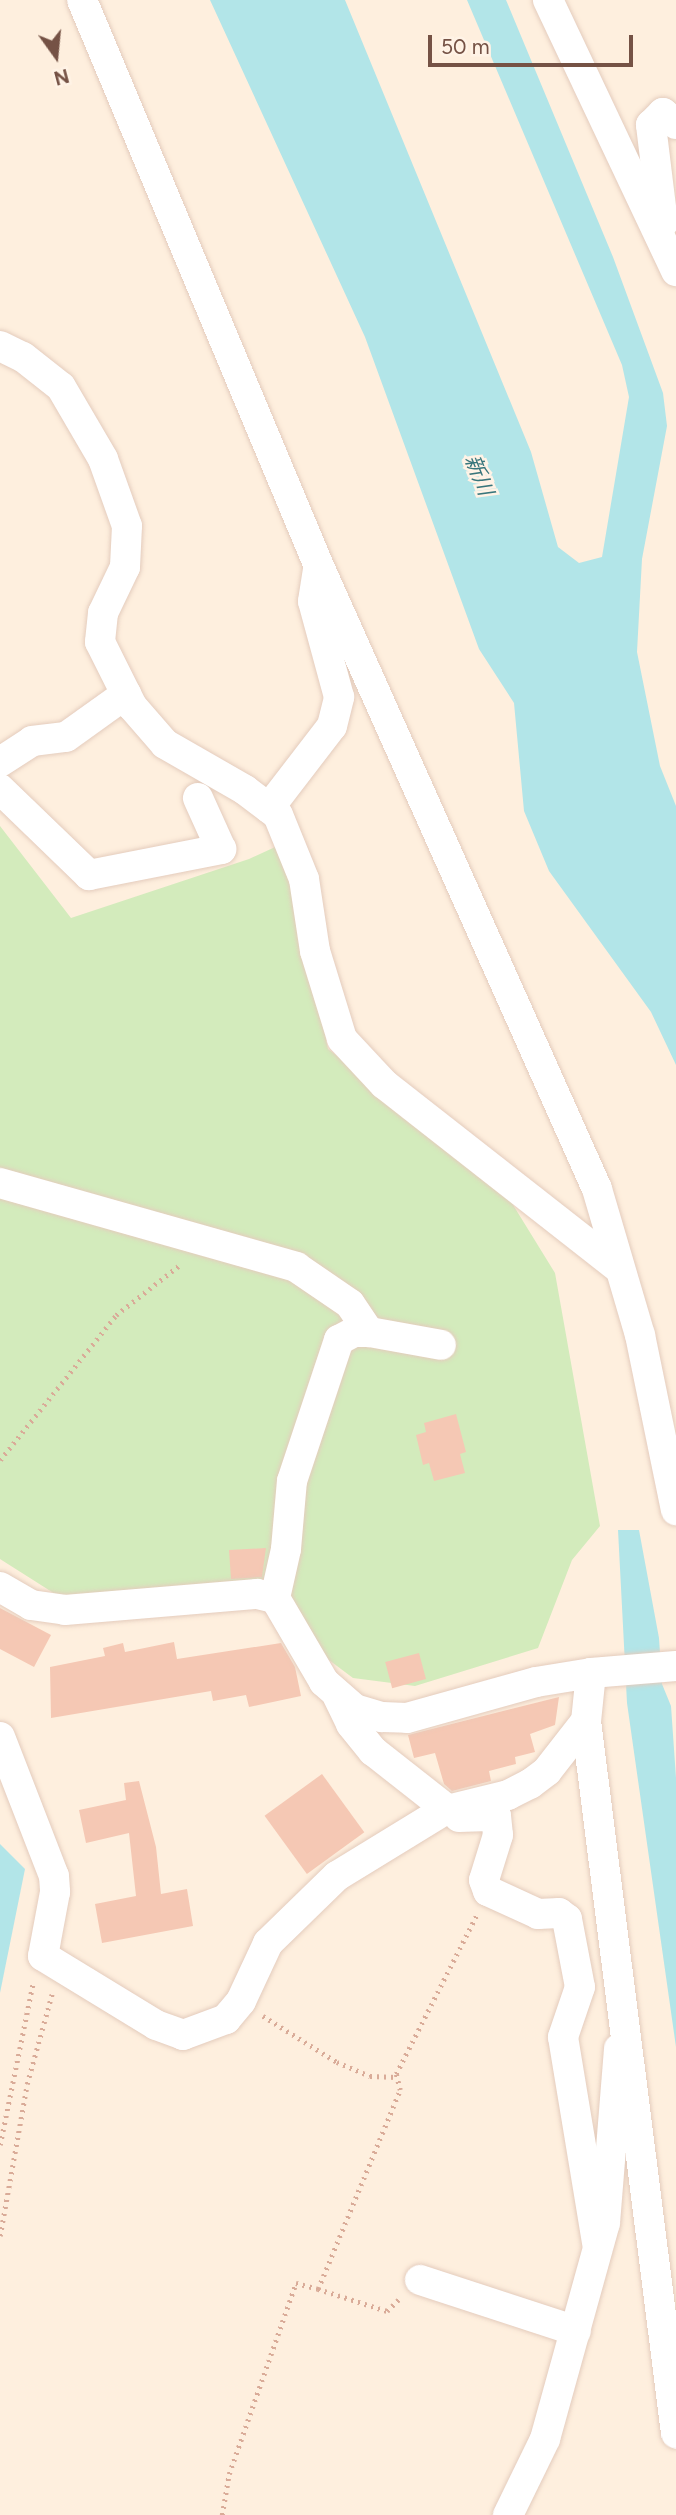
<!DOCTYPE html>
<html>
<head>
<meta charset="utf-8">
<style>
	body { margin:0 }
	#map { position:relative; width:676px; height:2515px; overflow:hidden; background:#feefde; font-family:Figtree,"Noto Sans JP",sans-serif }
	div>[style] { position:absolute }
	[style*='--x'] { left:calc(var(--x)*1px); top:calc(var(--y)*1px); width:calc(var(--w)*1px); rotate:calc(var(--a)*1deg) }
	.green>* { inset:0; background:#d3ebbc }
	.water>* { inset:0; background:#b2e5e8 }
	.building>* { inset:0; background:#f5c8b4; transform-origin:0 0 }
	.path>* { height:4.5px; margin-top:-2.25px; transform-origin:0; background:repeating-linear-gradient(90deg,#d9ab98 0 2px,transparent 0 7px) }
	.roads { filter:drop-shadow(0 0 2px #e4ccbd) drop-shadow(0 0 2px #e4ccbd) }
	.minor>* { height:30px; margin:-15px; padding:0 15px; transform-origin:15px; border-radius:15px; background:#fff }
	span { translate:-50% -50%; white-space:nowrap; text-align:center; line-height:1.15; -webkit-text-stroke:5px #fff3e6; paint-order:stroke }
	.water-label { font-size:21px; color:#38767c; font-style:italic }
	.north { position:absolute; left:21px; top:21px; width:70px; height:70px; -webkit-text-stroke:5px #fff3e6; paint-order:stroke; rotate:165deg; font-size:19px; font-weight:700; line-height:28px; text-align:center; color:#755245 }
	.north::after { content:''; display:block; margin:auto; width:24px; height:32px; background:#755245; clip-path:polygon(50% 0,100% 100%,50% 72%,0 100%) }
	.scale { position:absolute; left:428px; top:35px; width:205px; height:32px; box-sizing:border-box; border:4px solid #755245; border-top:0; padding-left:9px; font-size:21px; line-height:24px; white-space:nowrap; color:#755245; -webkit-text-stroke:5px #fff3e6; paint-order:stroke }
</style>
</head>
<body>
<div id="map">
	<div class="green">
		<div style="clip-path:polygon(0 826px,71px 918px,249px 859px,286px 842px,328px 1049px,494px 1174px,555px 1273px,600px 1526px,572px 1560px,538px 1648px,415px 1686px,353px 1678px,309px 1645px,272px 1581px,63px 1599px,0 1559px)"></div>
	</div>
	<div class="water">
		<div style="clip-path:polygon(210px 0,345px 0,531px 452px,558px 547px,579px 563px,602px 557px,629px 397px,622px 365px,467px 0,506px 0,613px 257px,663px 393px,667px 426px,642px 559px,637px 652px,660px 766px,676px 806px,676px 1065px,651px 1012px,549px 871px,524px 811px,514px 703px,479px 649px,365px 337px)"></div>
		<div style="clip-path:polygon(618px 1530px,639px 1530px,659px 1638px,662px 1684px,671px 1706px,676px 1778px,676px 2047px,627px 1703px)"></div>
		<div style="clip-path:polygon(0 1844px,25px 1869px,0 1993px)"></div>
	</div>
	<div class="building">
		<div style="clip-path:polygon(456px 1414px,466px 1452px,460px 1454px,465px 1473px,434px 1481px,429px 1463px,423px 1465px,416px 1435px,426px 1432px,424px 1423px)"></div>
		<div style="clip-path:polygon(266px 1548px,262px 1577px,231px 1579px,229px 1550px)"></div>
		<div style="clip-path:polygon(0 1608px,51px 1635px,34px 1667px,0 1649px)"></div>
		<div style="clip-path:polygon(174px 1642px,177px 1659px,281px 1643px,295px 1667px,301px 1696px,249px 1707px,246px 1695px,213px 1701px,211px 1691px,51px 1718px,50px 1667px,105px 1656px,103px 1648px,123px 1643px,125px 1652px)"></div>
		<div style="left:419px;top:1653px;width:27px;height:35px;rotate:75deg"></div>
		<div style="clip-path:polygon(559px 1697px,555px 1725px,530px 1734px,535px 1752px,515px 1757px,516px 1764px,489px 1771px,491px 1781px,452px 1791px,444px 1784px,435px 1753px,414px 1758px,408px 1735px)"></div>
		<div style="left:322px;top:1774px;width:72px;height:71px;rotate:54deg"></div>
		<div style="clip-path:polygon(139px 1781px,156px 1847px,161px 1894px,187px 1889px,193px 1926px,102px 1943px,95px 1904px,136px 1896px,129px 1833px,86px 1843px,79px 1810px,126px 1800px,124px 1783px)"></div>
	</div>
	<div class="path">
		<div style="--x:0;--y:1460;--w:186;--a:-51.3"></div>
		<div style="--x:116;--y:1315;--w:83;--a:-38.1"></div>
		<div style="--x:263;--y:2016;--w:87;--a:31.9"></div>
		<div style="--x:337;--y:2062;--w:36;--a:23"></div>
		<div style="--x:370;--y:2076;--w:27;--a:2"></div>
		<div style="--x:0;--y:2145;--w:165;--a:-78.5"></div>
		<div style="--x:0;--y:2236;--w:154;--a:-79.9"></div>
		<div style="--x:27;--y:2084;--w:93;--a:-74.5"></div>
		<div style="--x:318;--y:2289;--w:72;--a:17.7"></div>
		<div style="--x:387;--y:2311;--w:18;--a:-45"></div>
		<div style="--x:222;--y:2515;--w:42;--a:-80.3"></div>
		<div style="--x:229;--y:2474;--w:202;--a:-70.7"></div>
		<div style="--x:296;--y:2283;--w:23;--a:15"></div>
		<div style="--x:318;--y:2289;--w:215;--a:-67.6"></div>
		<div style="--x:400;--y:2090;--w:16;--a:-104"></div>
		<div style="--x:396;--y:2074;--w:179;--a:-63.1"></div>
	</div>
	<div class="roads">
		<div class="minor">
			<div style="--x:82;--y:0;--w:611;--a:67.29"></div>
			<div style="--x:318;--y:564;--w:684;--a:65.94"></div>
			<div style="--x:597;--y:1189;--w:152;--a:73.6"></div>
			<div style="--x:640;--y:1335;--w:179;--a:78.4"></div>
			<div style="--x:548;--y:0;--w:300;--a:64.7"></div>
			<div style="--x:663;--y:223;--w:99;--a:-97"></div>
			<div style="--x:651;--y:125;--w:17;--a:-45"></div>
			<div style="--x:663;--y:113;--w:17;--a:40"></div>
			<div style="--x:0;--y:346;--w:25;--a:26"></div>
			<div style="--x:23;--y:357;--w:48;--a:38.3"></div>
			<div style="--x:61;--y:387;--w:83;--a:59.7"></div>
			<div style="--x:103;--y:459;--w:71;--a:70.3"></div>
			<div style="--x:127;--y:526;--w:41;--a:92.8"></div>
			<div style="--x:125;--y:567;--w:51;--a:115.6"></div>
			<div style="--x:103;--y:613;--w:29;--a:96"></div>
			<div style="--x:100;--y:642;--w:72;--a:63.4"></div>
			<div style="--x:132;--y:706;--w:50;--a:49"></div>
			<div style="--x:165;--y:744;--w:92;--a:29.9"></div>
			<div style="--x:245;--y:790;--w:41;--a:37.1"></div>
			<div style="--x:278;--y:815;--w:69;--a:67.9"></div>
			<div style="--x:304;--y:879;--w:73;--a:81.3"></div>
			<div style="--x:315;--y:951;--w:92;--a:72.9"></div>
			<div style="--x:342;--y:1039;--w:62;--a:47"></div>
			<div style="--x:384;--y:1084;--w:296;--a:38.1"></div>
			<div style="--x:0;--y:762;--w:38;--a:-33"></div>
			<div style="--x:32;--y:741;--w:34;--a:-7"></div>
			<div style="--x:66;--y:737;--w:74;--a:-35.6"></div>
			<div style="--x:0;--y:789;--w:124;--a:44"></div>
			<div style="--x:89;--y:875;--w:135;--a:-11.1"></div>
			<div style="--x:221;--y:849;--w:56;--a:-114.3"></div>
			<div style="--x:269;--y:808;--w:103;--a:-52.5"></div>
			<div style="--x:332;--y:726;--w:30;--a:-76"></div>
			<div style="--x:339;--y:697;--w:99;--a:-105.2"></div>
			<div style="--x:313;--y:601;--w:33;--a:-81"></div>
			<div style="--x:0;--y:1183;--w:308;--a:15.8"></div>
			<div style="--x:296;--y:1267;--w:65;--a:34.4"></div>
			<div style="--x:350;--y:1304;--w:34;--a:56"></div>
			<div style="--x:0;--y:1587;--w:36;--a:30"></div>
			<div style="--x:31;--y:1605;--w:34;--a:8"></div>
			<div style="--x:65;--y:1610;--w:193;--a:-4.8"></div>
			<div style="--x:257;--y:1594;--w:18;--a:13"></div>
			<div style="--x:275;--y:1598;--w:97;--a:59.7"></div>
			<div style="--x:324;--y:1682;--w:41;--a:41.1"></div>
			<div style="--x:355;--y:1709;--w:28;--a:17"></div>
			<div style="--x:382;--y:1717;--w:25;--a:2"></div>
			<div style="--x:407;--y:1718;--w:134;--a:-15.6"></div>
			<div style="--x:536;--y:1682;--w:56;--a:-9.3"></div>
			<div style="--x:591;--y:1673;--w:85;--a:-4.7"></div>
			<div style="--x:275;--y:1598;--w:50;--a:-77.3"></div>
			<div style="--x:286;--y:1549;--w:68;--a:-85"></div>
			<div style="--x:292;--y:1481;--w:149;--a:-71.6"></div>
			<div style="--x:339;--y:1340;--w:17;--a:-28"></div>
			<div style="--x:354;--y:1332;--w:15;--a:0"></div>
			<div style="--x:369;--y:1332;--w:73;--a:10.2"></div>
			<div style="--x:591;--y:1673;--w:48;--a:95.9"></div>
			<div style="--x:586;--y:1721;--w:718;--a:82.8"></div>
			<div style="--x:338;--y:1697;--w:30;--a:64"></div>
			<div style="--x:351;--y:1724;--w:35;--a:51"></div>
			<div style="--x:373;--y:1751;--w:95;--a:38.2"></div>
			<div style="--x:0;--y:1737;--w:149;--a:68.8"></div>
			<div style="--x:54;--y:1876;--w:16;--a:86"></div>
			<div style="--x:55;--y:1892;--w:65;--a:100.6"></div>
			<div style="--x:43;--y:1956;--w:132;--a:31.4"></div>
			<div style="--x:156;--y:2025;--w:29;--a:20"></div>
			<div style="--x:183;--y:2035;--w:46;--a:-20.4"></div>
			<div style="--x:226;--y:2019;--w:23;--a:-50"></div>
			<div style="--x:241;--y:2001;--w:64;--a:-65"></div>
			<div style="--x:268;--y:1943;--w:96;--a:-44.2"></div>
			<div style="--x:337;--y:1876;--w:124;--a:-31.5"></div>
			<div style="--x:443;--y:1811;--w:67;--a:-13.8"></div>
			<div style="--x:508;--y:1795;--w:25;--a:-27"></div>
			<div style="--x:530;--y:1784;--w:21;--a:-37"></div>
			<div style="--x:547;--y:1771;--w:63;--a:-52"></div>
			<div style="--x:459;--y:1817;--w:37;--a:-2"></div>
			<div style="--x:496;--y:1816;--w:19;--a:84"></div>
			<div style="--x:498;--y:1835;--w:47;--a:107.3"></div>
			<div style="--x:484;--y:1880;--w:12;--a:70"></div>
			<div style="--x:488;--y:1891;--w:55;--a:24.7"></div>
			<div style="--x:538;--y:1914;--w:21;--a:-3"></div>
			<div style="--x:559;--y:1913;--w:10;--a:37"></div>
			<div style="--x:567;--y:1919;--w:69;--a:79.2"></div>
			<div style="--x:580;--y:1987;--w:53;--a:108.8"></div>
			<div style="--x:563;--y:2037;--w:209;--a:80.6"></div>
			<div style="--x:420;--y:2280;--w:164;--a:18.1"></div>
			<div style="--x:508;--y:2515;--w:85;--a:-64"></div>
			<div style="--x:545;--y:2439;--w:224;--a:-74.5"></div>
			<div style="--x:605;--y:2223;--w:175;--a:-85.4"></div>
		</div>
	</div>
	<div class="water-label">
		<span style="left:479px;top:475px;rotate:68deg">新川</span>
	</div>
	<div class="north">N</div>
	<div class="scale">50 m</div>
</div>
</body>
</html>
